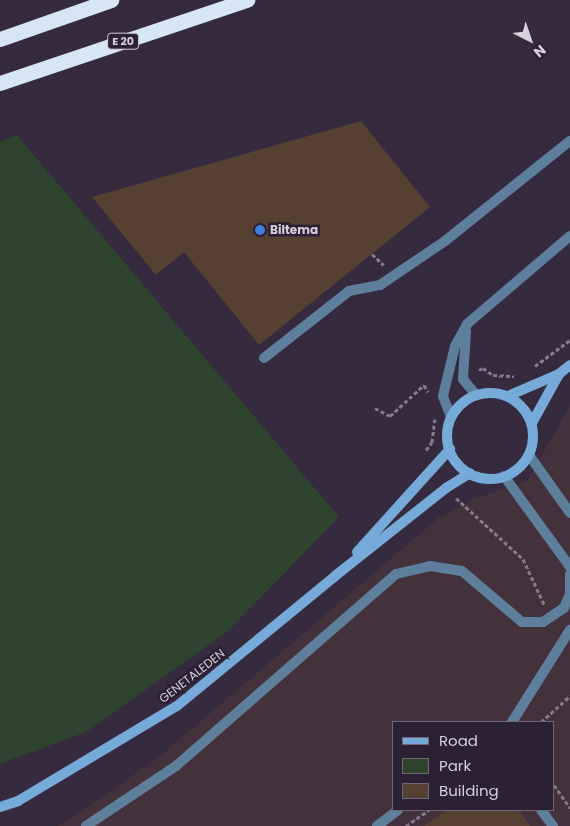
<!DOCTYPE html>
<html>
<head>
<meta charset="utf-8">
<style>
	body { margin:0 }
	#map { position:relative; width:570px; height:826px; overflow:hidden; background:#362a3f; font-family:Poppins,sans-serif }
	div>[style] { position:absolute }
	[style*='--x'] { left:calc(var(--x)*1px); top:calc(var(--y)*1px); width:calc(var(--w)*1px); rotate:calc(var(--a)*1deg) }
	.commercial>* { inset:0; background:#43313b }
	.green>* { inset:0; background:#2e442f }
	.building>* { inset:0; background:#564031 }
	.path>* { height:3px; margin-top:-1.5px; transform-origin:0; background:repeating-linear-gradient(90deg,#857b8c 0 4px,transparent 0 6.5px) }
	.lane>* { height:10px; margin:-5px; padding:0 5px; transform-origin:5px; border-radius:5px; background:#5e7f9c }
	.secondary>* { height:10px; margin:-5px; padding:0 5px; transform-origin:5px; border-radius:5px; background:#76abd9 }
	.secondary>.ring { margin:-5px; padding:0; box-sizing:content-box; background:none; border:10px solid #76abd9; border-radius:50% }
	.highway>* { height:15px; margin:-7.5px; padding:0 7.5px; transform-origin:7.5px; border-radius:7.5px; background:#d6e6f4 }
	.dots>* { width:14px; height:14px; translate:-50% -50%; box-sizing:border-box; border:2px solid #2c2034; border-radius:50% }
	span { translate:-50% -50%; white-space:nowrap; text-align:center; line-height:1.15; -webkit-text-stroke:5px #2c2034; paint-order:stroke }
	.shield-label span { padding:1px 4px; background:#2c2034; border:1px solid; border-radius:4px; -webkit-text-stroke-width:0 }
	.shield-label { font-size:11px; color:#d7cfdc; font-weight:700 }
	.poi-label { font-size:12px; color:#d7cfdc; font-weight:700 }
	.left { translate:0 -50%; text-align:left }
	.street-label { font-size:12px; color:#d7cfdc }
	.legend { position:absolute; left:392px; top:721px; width:162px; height:90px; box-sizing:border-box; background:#2c2034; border:1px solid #706677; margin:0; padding:6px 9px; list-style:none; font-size:15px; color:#d7cfdc }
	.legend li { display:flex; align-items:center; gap:10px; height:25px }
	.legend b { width:25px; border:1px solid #706677 }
	.north { position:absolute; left:505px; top:15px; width:50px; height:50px; -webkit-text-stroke:4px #2c2034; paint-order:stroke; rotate:139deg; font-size:14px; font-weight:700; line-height:20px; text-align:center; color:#d7cfdc }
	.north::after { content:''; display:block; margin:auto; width:18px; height:22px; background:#d7cfdc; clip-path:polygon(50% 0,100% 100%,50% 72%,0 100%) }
</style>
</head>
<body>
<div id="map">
	<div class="commercial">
		<div style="clip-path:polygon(evenodd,570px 406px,570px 826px,58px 826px,154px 761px,438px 518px,471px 500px,527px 481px,570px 406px,394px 722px,554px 722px,554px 810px,394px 810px,394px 722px)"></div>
	</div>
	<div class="green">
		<div style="clip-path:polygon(17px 135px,339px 517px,227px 632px,86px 732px,0 764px,0 142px)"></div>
	</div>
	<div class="building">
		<div style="clip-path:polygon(361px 121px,430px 207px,259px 345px,184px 252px,156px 275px,92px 197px)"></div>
		<div style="clip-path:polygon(447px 810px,518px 810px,530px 826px,424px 826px)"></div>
	</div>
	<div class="path">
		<div style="--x:372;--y:254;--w:16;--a:43"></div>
		<div style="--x:535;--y:366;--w:44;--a:-36.6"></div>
		<div style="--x:479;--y:370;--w:4;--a:-27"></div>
		<div style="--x:483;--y:368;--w:12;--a:35"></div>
		<div style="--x:493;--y:375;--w:21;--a:3"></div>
		<div style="--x:375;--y:408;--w:17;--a:28"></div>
		<div style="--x:390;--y:416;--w:46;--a:-42.4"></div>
		<div style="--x:424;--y:385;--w:8;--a:60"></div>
		<div style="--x:426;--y:450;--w:10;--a:-53"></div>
		<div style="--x:432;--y:442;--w:23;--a:-83"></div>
		<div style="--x:456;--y:498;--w:91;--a:42.3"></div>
		<div style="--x:523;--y:559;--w:50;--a:65"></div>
		<div style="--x:541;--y:722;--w:39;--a:-42"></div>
		<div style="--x:554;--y:785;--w:28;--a:55"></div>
		<div style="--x:406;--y:826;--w:28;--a:-35"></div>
	</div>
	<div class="lane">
		<div style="--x:466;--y:331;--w:48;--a:93.6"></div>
		<div style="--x:463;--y:379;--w:21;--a:51"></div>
		<div style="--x:264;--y:358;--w:108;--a:-38.2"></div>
		<div style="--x:349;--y:291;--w:32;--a:-11"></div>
		<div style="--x:380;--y:285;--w:78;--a:-34.1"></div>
		<div style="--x:445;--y:241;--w:160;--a:-38.7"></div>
		<div style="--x:451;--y:417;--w:22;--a:-111"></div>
		<div style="--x:443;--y:396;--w:51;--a:-76.5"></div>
		<div style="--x:455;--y:346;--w:25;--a:-61"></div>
		<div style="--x:467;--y:324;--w:135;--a:-40.5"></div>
		<div style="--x:529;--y:455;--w:71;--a:54.7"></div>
		<div style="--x:504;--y:476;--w:112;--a:54"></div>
		<div style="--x:570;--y:574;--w:19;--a:90"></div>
		<div style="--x:512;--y:722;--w:109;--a:-57.8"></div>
		<div style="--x:541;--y:810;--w:20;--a:53"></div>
		<div style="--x:86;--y:826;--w:108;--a:-33.7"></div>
		<div style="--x:176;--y:766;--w:292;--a:-41.1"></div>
		<div style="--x:396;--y:574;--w:35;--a:-13"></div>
		<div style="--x:430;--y:566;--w:32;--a:9"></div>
		<div style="--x:462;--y:571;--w:79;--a:40.4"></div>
		<div style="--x:522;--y:622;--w:21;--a:0"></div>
		<div style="--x:543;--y:622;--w:25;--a:-34"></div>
		<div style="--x:564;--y:608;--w:15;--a:-67"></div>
		<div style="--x:377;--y:826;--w:26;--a:-37"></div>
	</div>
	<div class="secondary">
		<div class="ring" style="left:447px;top:393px;width:76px;height:76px"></div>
		<div style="--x:508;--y:396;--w:56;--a:-23.3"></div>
		<div style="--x:559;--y:374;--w:14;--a:-39"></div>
		<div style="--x:532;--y:423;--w:56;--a:-61.1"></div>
		<div style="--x:357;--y:552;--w:139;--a:-47.9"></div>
		<div style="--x:0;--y:807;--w:19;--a:-18"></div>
		<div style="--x:18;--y:801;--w:185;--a:-30.9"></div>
		<div style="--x:177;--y:706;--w:205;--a:-39.4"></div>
		<div style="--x:335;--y:576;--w:142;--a:-38.4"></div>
		<div style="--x:446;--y:488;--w:28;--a:-32"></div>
	</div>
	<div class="highway">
		<div style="--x:0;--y:39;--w:118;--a:-19.4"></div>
		<div style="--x:0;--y:83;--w:261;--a:-18.6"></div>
	</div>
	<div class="dots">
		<div style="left:260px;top:230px;background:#3f7fe0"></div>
	</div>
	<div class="shield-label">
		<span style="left:123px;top:41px">E 20</span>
	</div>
	<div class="poi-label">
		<span class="left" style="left:270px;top:230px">Biltema</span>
	</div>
	<div class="street-label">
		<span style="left:192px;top:676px;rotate:-38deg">GENETALEDEN</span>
	</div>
	<ul class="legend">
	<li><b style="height:6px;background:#76abd9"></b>Road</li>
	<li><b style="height:14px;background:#2e442f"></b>Park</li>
	<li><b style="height:14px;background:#564031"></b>Building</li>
	</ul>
	<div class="north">N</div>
</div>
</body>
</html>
